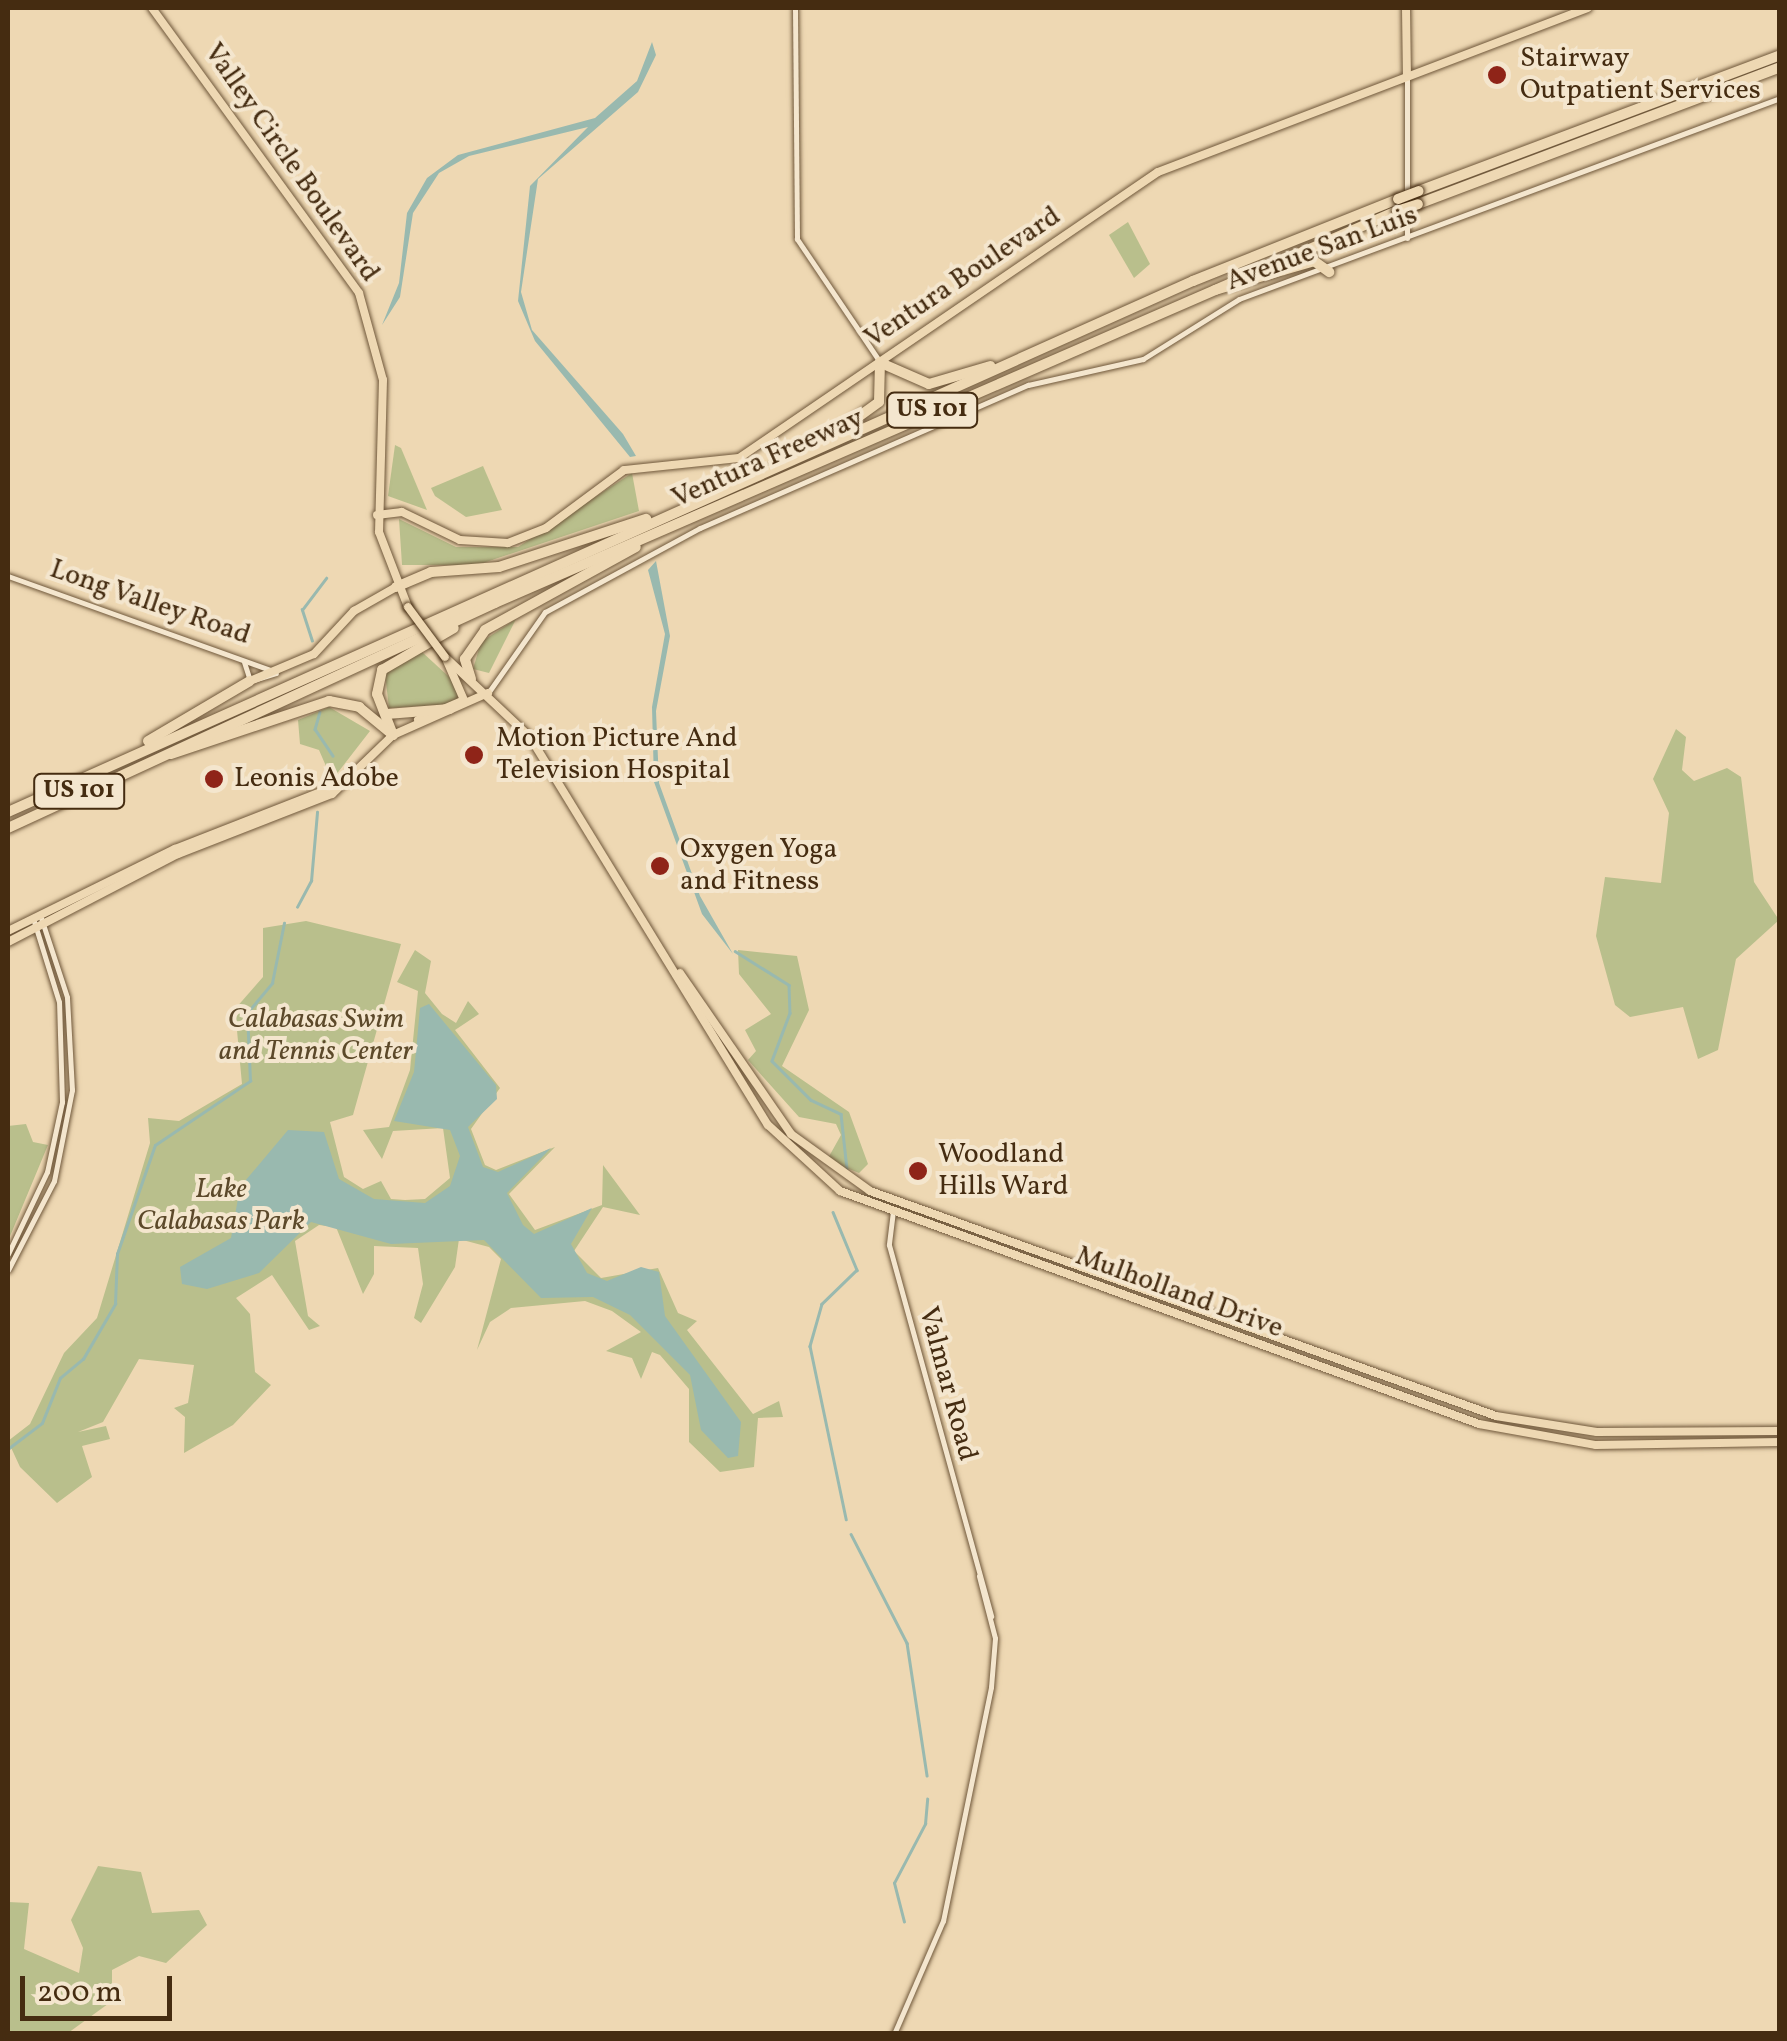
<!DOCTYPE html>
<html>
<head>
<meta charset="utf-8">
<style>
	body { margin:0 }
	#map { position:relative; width:1787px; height:2041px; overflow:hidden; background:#eed8b3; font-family:Vollkorn,serif }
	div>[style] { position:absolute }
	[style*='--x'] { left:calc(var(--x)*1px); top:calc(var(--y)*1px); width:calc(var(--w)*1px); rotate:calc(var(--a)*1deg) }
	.green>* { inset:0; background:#b9bf8c }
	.water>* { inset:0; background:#99b9af }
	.stream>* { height:2.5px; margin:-1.25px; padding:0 1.25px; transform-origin:1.25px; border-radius:1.25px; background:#99b9af }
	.roads { filter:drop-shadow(0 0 2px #6f573a) drop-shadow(0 0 2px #6f573a) }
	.minor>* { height:5px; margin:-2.5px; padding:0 2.5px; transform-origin:2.5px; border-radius:2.5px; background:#f4e6ce }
	.major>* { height:8px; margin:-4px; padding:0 4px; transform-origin:4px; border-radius:4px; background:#eed8b3 }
	.highway>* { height:10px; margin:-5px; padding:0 5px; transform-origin:5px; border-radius:5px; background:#eed8b3 }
	.bridges { filter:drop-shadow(0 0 2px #452c11) drop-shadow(0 0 2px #452c11) }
	.major-bridge>* { height:8px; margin:-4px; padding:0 4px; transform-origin:4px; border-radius:4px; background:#eed8b3 }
	.highway-bridge>* { height:10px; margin:-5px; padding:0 5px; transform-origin:5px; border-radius:5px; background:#eed8b3 }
	.dots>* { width:28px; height:28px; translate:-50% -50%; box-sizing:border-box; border:5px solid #f4e6ce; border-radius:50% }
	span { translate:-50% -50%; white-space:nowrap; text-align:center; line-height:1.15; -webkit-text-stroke:8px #f4e6ce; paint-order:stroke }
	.shield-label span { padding:2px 8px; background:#f4e6ce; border:2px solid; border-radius:8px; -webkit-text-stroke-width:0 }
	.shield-label { font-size:25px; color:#452c11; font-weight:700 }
	.poi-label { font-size:28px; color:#452c11 }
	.left { translate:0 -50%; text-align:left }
	.street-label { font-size:28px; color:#452c11 }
	.park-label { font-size:28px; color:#5c492a; font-style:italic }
	.frame { position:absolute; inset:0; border:10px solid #452c11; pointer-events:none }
	.scale { position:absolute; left:20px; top:1976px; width:152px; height:45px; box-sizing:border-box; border:5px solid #452c11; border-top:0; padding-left:12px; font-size:30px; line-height:35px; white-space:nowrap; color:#452c11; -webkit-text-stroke:8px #f4e6ce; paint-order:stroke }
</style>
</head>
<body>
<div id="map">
	<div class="green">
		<div style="clip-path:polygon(1128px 222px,1150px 264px,1134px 278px,1109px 235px)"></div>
		<div style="clip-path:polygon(395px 445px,401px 448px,427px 510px,388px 496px)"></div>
		<div style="clip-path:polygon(483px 466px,502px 510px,466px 517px,435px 496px,431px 488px)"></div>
		<div style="clip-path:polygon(632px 473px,639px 511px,477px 565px,402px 565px,399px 519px,456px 547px,518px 547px)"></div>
		<div style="clip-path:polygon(516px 619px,489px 673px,473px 669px,481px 642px)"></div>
		<div style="clip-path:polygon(422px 652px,459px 686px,457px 704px,389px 708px,385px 674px)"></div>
		<div style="clip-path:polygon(329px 707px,370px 731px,332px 780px,319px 750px,300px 744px,298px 720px)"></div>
		<div style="clip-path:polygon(1676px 729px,1686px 737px,1682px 770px,1694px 781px,1727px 768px,1741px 777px,1754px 882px,1779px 920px,1736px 959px,1718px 1050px,1698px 1059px,1683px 1007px,1630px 1017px,1615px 1005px,1596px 936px,1605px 877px,1661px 883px,1669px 813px,1653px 779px)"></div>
		<div style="clip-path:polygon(306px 921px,401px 944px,353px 1115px,330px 1122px,344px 1177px,363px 1189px,381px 1181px,391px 1199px,405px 1200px,425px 1199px,450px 1178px,443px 1128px,393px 1131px,382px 1159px,363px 1130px,389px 1127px,410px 1070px,418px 991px,397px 982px,415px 950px,431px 961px,425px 993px,442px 1014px,456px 1023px,468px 1001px,479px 1014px,455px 1030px,500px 1088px,471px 1129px,485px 1165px,496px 1170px,555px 1147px,509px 1194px,535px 1230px,602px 1205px,603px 1165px,640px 1215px,603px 1207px,574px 1251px,601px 1278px,658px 1268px,678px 1313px,697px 1321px,687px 1330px,753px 1414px,779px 1401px,783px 1417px,758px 1418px,754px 1467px,720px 1472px,689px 1442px,689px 1389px,660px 1355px,652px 1352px,641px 1379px,632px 1358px,606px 1351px,641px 1332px,612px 1311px,585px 1301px,511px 1308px,490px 1322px,477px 1350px,501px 1259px,489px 1247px,459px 1239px,455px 1267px,421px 1323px,414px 1318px,423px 1284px,418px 1248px,374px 1246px,374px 1274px,363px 1294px,336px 1227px,319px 1225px,295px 1241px,308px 1316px,320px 1326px,309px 1330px,272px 1275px,236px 1298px,250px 1314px,255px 1372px,271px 1385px,233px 1425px,184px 1453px,185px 1417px,174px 1408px,188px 1403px,194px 1365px,139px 1359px,103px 1422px,78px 1432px,106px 1426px,110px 1439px,82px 1446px,92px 1477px,57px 1503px,20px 1467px,8px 1441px,30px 1424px,64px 1353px,97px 1318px,150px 1143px,148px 1118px,179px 1121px,242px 1084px,235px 1009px,263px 977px,263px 928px)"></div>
		<div style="clip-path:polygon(738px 950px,797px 956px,809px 1010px,782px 1066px,849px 1112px,868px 1164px,859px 1173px,827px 1160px,841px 1135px,836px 1124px,799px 1117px,748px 1060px,756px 1051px,745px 1030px,771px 1014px,739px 974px)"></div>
		<div style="clip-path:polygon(26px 1124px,33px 1142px,48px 1145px,8px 1241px,8px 1126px)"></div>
		<div style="clip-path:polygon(98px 1866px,141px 1872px,152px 1913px,199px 1910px,207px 1925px,166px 1963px,139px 1956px,112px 1970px,112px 2001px,68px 2033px,8px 2033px,8px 1902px,29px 1903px,24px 1949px,79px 1973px,83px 1948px,71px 1920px)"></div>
	</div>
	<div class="water">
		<div style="clip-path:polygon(652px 42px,656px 55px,638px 92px,538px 179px,521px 292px,532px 330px,623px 434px,636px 456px,630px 457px,535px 341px,518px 301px,530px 186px,588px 127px,469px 156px,439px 173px,413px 213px,400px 297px,382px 325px,399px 283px,407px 213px,427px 178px,458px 155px,595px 118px,637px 81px)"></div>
		<div style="clip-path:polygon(656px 561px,670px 636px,656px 711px,659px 783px,700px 896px,733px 954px,702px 914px,654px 782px,652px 707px,665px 634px,648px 570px)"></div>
		<div style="clip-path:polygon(429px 1004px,496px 1085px,497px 1099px,468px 1127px,483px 1167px,498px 1172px,551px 1148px,507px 1193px,523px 1225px,534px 1234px,592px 1208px,571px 1244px,587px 1273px,607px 1281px,641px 1267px,659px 1272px,665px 1316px,741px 1422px,738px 1456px,728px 1458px,701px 1430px,690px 1375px,630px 1315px,593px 1297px,541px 1298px,484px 1240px,391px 1244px,311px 1222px,259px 1273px,207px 1289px,182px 1284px,180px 1267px,231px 1238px,240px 1187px,288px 1130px,324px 1132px,339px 1179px,374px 1199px,425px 1203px,450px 1186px,460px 1156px,450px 1130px,394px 1121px,414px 1072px,420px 1008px)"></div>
	</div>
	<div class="stream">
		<div style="--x:312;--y:641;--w:33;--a:-108"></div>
		<div style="--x:302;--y:610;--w:40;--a:-53"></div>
		<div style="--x:320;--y:712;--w:18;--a:106"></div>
		<div style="--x:315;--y:729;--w:32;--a:56"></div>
		<div style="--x:297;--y:907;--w:30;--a:-62"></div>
		<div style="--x:311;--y:881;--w:69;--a:-85"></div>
		<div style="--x:735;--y:951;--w:64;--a:32.2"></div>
		<div style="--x:789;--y:985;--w:28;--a:88"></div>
		<div style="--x:790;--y:1013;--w:51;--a:110.6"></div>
		<div style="--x:772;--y:1061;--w:55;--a:45"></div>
		<div style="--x:811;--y:1100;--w:33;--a:25"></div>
		<div style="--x:841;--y:1114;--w:55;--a:83.8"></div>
		<div style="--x:833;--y:1212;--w:63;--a:67.5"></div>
		<div style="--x:857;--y:1270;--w:49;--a:135.8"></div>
		<div style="--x:822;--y:1304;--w:44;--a:105.9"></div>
		<div style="--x:810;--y:1346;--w:177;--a:78.2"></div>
		<div style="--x:9;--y:1448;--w:41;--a:-37.1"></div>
		<div style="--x:42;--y:1423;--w:48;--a:-68.2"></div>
		<div style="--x:60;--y:1378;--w:30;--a:-40"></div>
		<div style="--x:83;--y:1359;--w:64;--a:-59.8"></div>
		<div style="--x:115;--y:1304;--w:50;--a:-87.7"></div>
		<div style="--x:117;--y:1254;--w:115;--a:-70.8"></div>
		<div style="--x:155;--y:1145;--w:115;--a:-34"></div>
		<div style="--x:250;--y:1081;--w:68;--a:-92.5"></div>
		<div style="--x:247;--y:1013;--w:39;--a:-50"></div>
		<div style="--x:272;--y:983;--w:61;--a:-78.7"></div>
		<div style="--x:851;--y:1534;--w:123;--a:62.8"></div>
		<div style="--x:907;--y:1643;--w:134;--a:81.4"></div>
		<div style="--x:904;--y:1922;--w:40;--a:-104.4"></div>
		<div style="--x:894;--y:1883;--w:67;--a:-62.3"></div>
		<div style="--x:925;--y:1824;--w:25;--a:-85"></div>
	</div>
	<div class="roads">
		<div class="minor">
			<div style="--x:795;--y:8;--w:231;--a:89.5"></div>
			<div style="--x:797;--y:239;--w:148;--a:56"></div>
			<div style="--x:1407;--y:79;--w:114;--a:90"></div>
			<div style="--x:1407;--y:238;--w:29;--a:-90"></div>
			<div style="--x:8;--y:576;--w:279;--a:19.7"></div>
			<div style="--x:244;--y:662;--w:20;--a:72"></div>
			<div style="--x:250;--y:681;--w:27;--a:-17"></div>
			<div style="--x:488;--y:693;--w:99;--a:-54.9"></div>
			<div style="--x:545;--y:612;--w:176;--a:-28.5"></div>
			<div style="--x:700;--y:528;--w:358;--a:-23.6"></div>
			<div style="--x:1028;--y:385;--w:118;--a:-12.7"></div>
			<div style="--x:1143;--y:359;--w:113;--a:-32"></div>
			<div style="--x:1239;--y:299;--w:577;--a:-20.38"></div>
			<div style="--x:893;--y:1211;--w:34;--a:97"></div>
			<div style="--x:889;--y:1245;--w:385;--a:74.6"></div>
			<div style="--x:8;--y:1254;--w:91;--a:-64.6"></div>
			<div style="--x:47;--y:1172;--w:72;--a:-77.9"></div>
			<div style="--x:62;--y:1102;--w:100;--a:-91.7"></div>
			<div style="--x:59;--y:1002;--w:88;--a:-107.2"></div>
			<div style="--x:8;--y:1270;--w:100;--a:-62.7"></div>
			<div style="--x:54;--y:1181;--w:93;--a:-78.8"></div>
			<div style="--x:72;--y:1090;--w:93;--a:-93.1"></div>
			<div style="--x:67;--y:997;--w:86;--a:-108.2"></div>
			<div style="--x:894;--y:2034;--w:123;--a:-66.6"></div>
			<div style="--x:943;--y:1921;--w:239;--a:-78.4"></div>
			<div style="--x:991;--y:1687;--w:49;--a:-85.3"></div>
			<div style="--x:995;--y:1638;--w:64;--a:-104.5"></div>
		</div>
		<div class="major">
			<div style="--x:152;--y:8;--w:352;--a:54"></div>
			<div style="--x:359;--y:293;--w:90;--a:74.6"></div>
			<div style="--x:383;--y:380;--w:152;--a:91.5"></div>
			<div style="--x:379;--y:532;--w:80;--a:68.9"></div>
			<div style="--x:1406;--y:8;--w:68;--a:89.2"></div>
			<div style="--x:377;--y:515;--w:25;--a:-7"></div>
			<div style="--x:402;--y:512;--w:64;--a:25.8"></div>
			<div style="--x:460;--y:540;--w:48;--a:3.6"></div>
			<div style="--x:508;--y:543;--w:41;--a:-21.5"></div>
			<div style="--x:546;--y:528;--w:97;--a:-36.6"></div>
			<div style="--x:624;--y:470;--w:116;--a:-6"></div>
			<div style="--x:739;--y:458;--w:507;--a:-34.32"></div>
			<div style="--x:1158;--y:172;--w:460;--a:-20.9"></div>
			<div style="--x:445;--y:657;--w:117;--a:43.3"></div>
			<div style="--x:530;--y:737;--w:455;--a:58.5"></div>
			<div style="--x:768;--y:1125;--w:98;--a:42.5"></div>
			<div style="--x:840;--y:1191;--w:680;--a:20.03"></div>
			<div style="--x:1479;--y:1424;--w:119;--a:10.2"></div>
			<div style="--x:1596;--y:1445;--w:184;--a:-0.9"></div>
			<div style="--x:250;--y:681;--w:69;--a:-22.9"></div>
			<div style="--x:314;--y:654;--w:59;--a:-47.1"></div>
			<div style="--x:354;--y:611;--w:48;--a:-29.7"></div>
			<div style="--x:418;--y:720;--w:50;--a:-23.5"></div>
			<div style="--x:464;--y:700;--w:43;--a:-113.6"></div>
			<div style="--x:8;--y:931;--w:186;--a:-26.2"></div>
			<div style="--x:175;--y:849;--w:180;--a:-21.4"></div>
			<div style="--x:8;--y:942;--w:191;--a:-27.4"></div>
			<div style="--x:178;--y:854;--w:165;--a:-21.3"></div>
			<div style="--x:332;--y:794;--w:85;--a:-44"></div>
			<div style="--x:393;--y:735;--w:104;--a:-23.9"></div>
			<div style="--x:680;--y:973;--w:196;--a:55.4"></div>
			<div style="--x:791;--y:1134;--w:97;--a:35.8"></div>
			<div style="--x:870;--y:1191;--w:665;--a:19.77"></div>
			<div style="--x:1496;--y:1416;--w:102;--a:9"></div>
			<div style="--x:1597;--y:1432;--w:183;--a:-0.3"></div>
		</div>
		<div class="highway">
			<div style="--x:1419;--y:191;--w:386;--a:-20.6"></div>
			<div style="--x:1418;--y:204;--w:387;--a:-20.7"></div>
			<div style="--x:1215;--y:290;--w:103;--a:-16.3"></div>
			<div style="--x:1314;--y:261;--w:19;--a:36"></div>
			<div style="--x:881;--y:363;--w:52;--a:23.6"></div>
			<div style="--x:929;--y:384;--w:64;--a:-16.4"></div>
			<div style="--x:832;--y:436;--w:58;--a:-35.9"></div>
			<div style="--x:879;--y:402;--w:40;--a:-88.6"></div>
			<div style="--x:396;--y:587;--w:38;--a:-23"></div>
			<div style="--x:431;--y:572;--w:68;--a:-4.2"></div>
			<div style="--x:499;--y:567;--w:155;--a:-18.1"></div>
			<div style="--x:471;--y:679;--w:21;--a:-107"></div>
			<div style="--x:465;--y:659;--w:35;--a:-55"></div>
			<div style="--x:485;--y:630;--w:172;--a:-28.8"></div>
			<div style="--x:387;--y:714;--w:63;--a:-4.5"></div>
			<div style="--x:393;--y:735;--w:44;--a:-111.3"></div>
			<div style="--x:377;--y:694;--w:25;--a:-78"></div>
			<div style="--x:382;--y:670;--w:83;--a:-30.3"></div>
			<div style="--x:148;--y:741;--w:118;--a:-30.5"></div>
			<div style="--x:171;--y:754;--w:167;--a:-18.5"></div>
			<div style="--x:329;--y:701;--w:31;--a:11"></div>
			<div style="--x:359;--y:707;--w:44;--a:39.5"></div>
			<div style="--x:8;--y:812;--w:1299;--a:-24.14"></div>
			<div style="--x:1193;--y:281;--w:221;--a:-21.8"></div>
			<div style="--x:8;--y:828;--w:536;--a:-24.8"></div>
			<div style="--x:495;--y:603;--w:983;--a:-23.49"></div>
		</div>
	</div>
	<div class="bridges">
		<div class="major-bridge">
			<div style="--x:408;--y:607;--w:62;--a:53.5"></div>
		</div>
		<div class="highway-bridge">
			<div style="--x:1398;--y:199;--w:22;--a:-21"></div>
			<div style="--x:1397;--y:211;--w:22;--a:-18"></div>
		</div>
	</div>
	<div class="dots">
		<div style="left:1497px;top:75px;background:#8f2418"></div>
		<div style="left:474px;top:755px;background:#8f2418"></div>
		<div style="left:214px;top:779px;background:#8f2418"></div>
		<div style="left:660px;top:866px;background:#8f2418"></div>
		<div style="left:918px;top:1171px;background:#8f2418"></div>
	</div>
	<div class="shield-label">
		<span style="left:932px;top:410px">US 101</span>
		<span style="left:79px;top:791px">US 101</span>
	</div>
	<div class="poi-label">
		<span class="left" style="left:1520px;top:75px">Stairway<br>Outpatient Services</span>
		<span class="left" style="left:496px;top:755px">Motion Picture And<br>Television Hospital</span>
		<span class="left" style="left:234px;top:779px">Leonis Adobe</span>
		<span class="left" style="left:680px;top:866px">Oxygen Yoga<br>and Fitness</span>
		<span class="left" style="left:938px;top:1171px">Woodland<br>Hills Ward</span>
	</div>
	<div class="street-label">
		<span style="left:291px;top:163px;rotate:55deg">Valley Circle Boulevard</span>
		<span style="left:1322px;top:249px;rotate:-20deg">Avenue San Luis</span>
		<span style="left:963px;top:278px;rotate:-34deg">Ventura Boulevard</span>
		<span style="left:768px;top:459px;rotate:-24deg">Ventura Freeway</span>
		<span style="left:150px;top:603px;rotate:19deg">Long Valley Road</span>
		<span style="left:1179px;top:1293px;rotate:20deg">Mulholland Drive</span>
		<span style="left:947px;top:1384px;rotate:75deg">Valmar Road</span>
	</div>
	<div class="park-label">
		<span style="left:316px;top:1036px">Calabasas Swim<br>and Tennis Center</span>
		<span style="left:221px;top:1206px">Lake<br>Calabasas Park</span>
	</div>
	<div class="frame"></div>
	<div class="scale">200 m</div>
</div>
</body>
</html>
